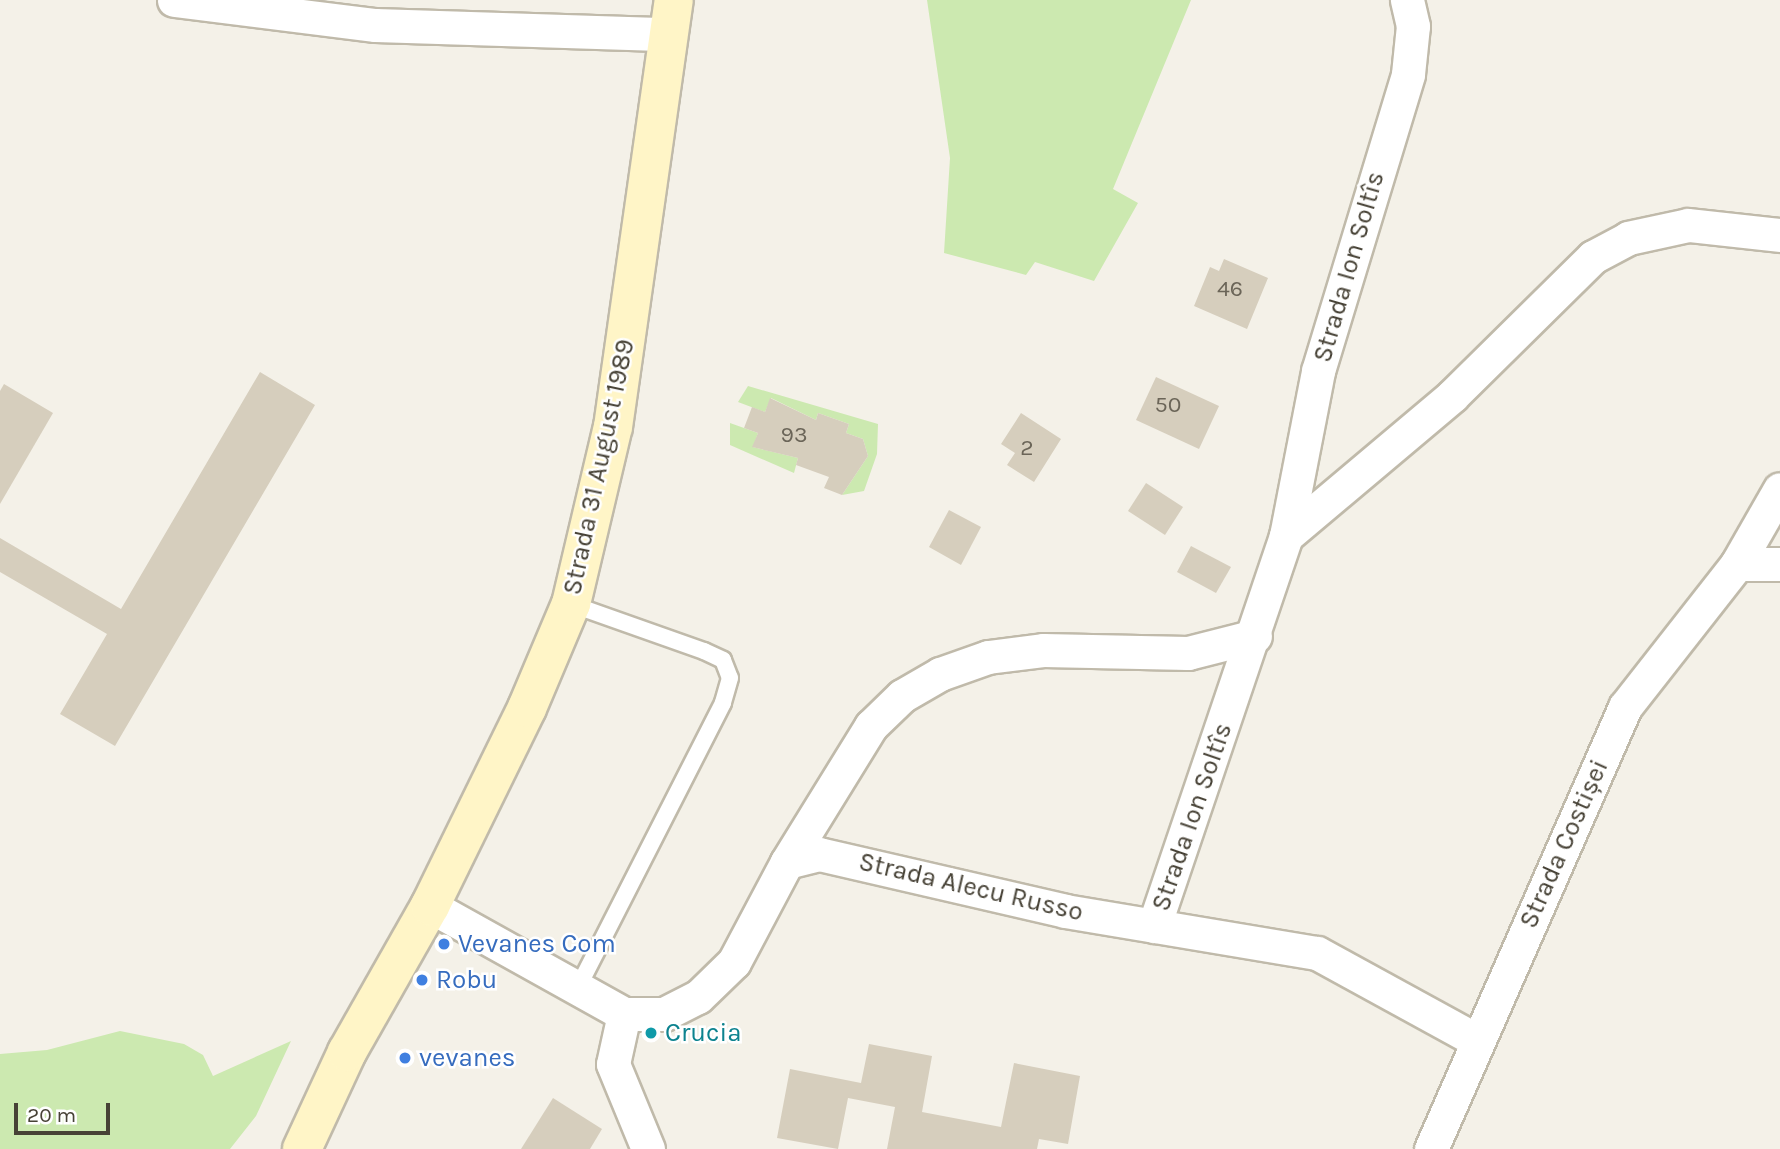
<!DOCTYPE html>
<meta charset="utf-8">
<style>
body{margin:0}
#map{position:relative;width:1780px;height:1149px;overflow:hidden;background:#f4f1e8;font-family:Karla,sans-serif}
div>[style]{position:absolute}
.green>*{inset:0;background:#cce9b0}
.building>*{inset:0;background:#d6cebd}
.roads{filter:drop-shadow(2px 0 #c0baaa) drop-shadow(-2px 0 #c0baaa) drop-shadow(0 2px #c0baaa) drop-shadow(0 -2px #c0baaa)}
.service>*{height:16px;margin:-8px;padding:0 8px;transform-origin:8px;border-radius:8px;background:#fff}
.minor>*{height:33px;margin:-16.5px;padding:0 16.5px;transform-origin:16.5px;border-radius:16.5px;background:#fff}
.secondary>*{height:38px;margin:-19px;padding:0 19px;transform-origin:19px;border-radius:19px;background:#fff5c7}
.dots>*{width:19px;height:19px;translate:-50% -50%;box-sizing:border-box;border:4px solid #fff;border-radius:50%}
span{translate:-50% -50%;white-space:nowrap;text-align:center;line-height:1.15;-webkit-text-stroke:5px #fff;paint-order:stroke}
.number-label{font-size:23px;color:#6b6558}
.number-label span{-webkit-text-stroke-width:0}
.street-label{font-size:26px;color:#474236}
.shop-label{font-size:26px;color:#366cbe}
.left{translate:0 -50%;text-align:left}
.culture-label{font-size:26px;color:#0d838f}
.scale{position:absolute;left:14px;top:1103px;width:96px;height:32px;box-sizing:border-box;border:4px solid #474236;border-top:0;padding-left:9px;font-size:21px;line-height:24px;white-space:nowrap;color:#474236;-webkit-text-stroke:5px #fff;paint-order:stroke}
</style>
<div id="map">
<div class="green">
<div style="clip-path:polygon(927px 0,1191px 0,1113px 189px,1138px 203px,1094px 281px,1035px 262px,1026px 275px,944px 253px,950px 158px)"></div>
<div style="clip-path:polygon(748px 386px,878px 424px,877px 454px,864px 491px,842px 495px,868px 456px,863px 439px,846px 433px,849px 424px,818px 413px,816px 420px,771px 398px,765px 412px,738px 402px)"></div>
<div style="clip-path:polygon(730px 423px,758px 433px,753px 447px,798px 458px,794px 473px,730px 445px)"></div>
<div style="clip-path:polygon(120px 1031px,184px 1044px,203px 1055px,213px 1076px,291px 1041px,256px 1116px,230px 1149px,0 1149px,0 1054px,47px 1050px)"></div>
</div>
<div class="building">
<div style="clip-path:polygon(1224px 259px,1268px 278px,1247px 329px,1194px 306px,1210px 267px,1219px 271px)"></div>
<div style="clip-path:polygon(260px 372px,315px 405px,115px 746px,60px 714px,107px 634px,0 572px,0 538px,121px 609px)"></div>
<div style="clip-path:polygon(1156px 377px,1219px 406px,1199px 449px,1136px 420px)"></div>
<div style="clip-path:polygon(4px 384px,53px 413px,0 504px,0 391px)"></div>
<div style="clip-path:polygon(770px 398px,816px 420px,818px 413px,849px 424px,846px 433px,863px 439px,868px 456px,842px 495px,824px 488px,829px 477px,796px 465px,798px 458px,752px 447px,758px 433px,744px 428px,752px 407px,765px 412px)"></div>
<div style="clip-path:polygon(1021px 413px,1061px 439px,1034px 482px,1007px 465px,1015px 453px,1001px 444px)"></div>
<div style="clip-path:polygon(1146px 483px,1183px 507px,1165px 535px,1128px 511px)"></div>
<div style="clip-path:polygon(949px 510px,981px 527px,961px 565px,929px 547px)"></div>
<div style="clip-path:polygon(1191px 546px,1231px 567px,1216px 593px,1177px 572px)"></div>
<div style="clip-path:polygon(869px 1044px,932px 1056px,922px 1112px,1001px 1127px,1014px 1063px,1080px 1076px,1068px 1144px,1039px 1139px,1037px 1149px,887px 1149px,895px 1107px,848px 1098px,838px 1149px,777px 1138px,790px 1069px,861px 1083px)"></div>
<div style="clip-path:polygon(553px 1098px,602px 1129px,590px 1149px,521px 1149px)"></div>
</div>
<div class="roads">
<div class="service">
<div style="left:571px;top:604px;width:141px;rotate:19.5deg"></div>
<div style="left:704px;top:651px;width:21px;rotate:25deg"></div>
<div style="left:723px;top:660px;width:19px;rotate:69deg"></div>
<div style="left:730px;top:678px;width:26px;rotate:106deg"></div>
<div style="left:723px;top:703px;width:319px;rotate:117deg"></div>
</div>
<div class="minor">
<div style="left:174px;top:0;width:203px;rotate:7.1deg"></div>
<div style="left:375px;top:25px;width:294px;rotate:1.8deg"></div>
<div style="left:1286px;top:536px;width:217px;rotate:-40.1deg"></div>
<div style="left:1452px;top:396px;width:198px;rotate:-44.6deg"></div>
<div style="left:1593px;top:257px;width:40px;rotate:-28deg"></div>
<div style="left:1628px;top:238px;width:61px;rotate:-12.2deg"></div>
<div style="left:1688px;top:225px;width:93px;rotate:6.2deg"></div>
<div style="left:1737px;top:564px;width:43px"></div>
<div style="left:787px;top:862px;width:160px;rotate:-58.3deg"></div>
<div style="left:871px;top:726px;width:43px;rotate:-44.1deg"></div>
<div style="left:902px;top:696px;width:44px;rotate:-30.1deg"></div>
<div style="left:940px;top:674px;width:51px;rotate:-19.5deg"></div>
<div style="left:988px;top:657px;width:55px;rotate:-7.3deg"></div>
<div style="left:1043px;top:650px;width:145px;rotate:1.2deg"></div>
<div style="left:1188px;top:653px;width:69px;rotate:-14.2deg"></div>
<div style="left:430px;top:906px;width:222px;rotate:29.1deg"></div>
<div style="left:624px;top:1014px;width:51px;rotate:102.4deg"></div>
<div style="left:613px;top:1064px;width:92px;rotate:67.6deg"></div>
<div style="left:1154px;top:926px;width:412px;rotate:-71.3deg"></div>
<div style="left:1286px;top:536px;width:168px;rotate:-79deg"></div>
<div style="left:1318px;top:371px;width:310px;rotate:-73.1deg"></div>
<div style="left:1408px;top:74px;width:48px;rotate:-84.1deg"></div>
<div style="left:1413px;top:26px;width:27px;rotate:-103deg"></div>
<div style="left:624px;top:1014px;width:40px"></div>
<div style="left:664px;top:1014px;width:38px;rotate:-27deg"></div>
<div style="left:698px;top:997px;width:50px;rotate:-44.2deg"></div>
<div style="left:734px;top:962px;width:113px;rotate:-62.1deg"></div>
<div style="left:787px;top:862px;width:33px;rotate:-14deg"></div>
<div style="left:819px;top:854px;width:253px;rotate:13deg"></div>
<div style="left:1065px;top:911px;width:255px;rotate:9.5deg"></div>
<div style="left:1317px;top:953px;width:183px;rotate:28.7deg"></div>
<div style="left:1431px;top:1149px;width:483px;rotate:-66.3deg"></div>
<div style="left:1625px;top:707px;width:182px;rotate:-51.9deg"></div>
<div style="left:1737px;top:564px;width:86px;rotate:-60.2deg"></div>
</div>
<div class="secondary">
<div style="left:302px;top:1149px;width:107px;rotate:-65.1deg"></div>
<div style="left:347px;top:1052px;width:168px;rotate:-60.4deg"></div>
<div style="left:430px;top:906px;width:220px;rotate:-63.9deg"></div>
<div style="left:527px;top:708px;width:113px;rotate:-67.1deg"></div>
<div style="left:571px;top:604px;width:182px;rotate:-76.7deg"></div>
<div style="left:613px;top:427px;width:431px;rotate:-81.9deg"></div>
</div>
</div>
<div class="dots">
<div style="left:444px;top:944px;background:#3f7fe0"></div>
<div style="left:422px;top:980px;background:#3f7fe0"></div>
<div style="left:651px;top:1033px;background:#0f9aa8"></div>
<div style="left:405px;top:1058px;background:#3f7fe0"></div>
</div>
<div class="number-label">
<span style="left:1230px;top:289px">46</span>
<span style="left:1168px;top:405px">50</span>
<span style="left:794px;top:435px">93</span>
<span style="left:1027px;top:448px">2</span>
</div>
<div class="street-label">
<span style="left:1349px;top:267px;rotate:-74deg">Strada Ion Soltîs</span>
<span style="left:599px;top:467px;rotate:-78deg">Strada 31 August 1989</span>
<span style="left:1192px;top:817px;rotate:-71deg">Strada Ion Soltîs</span>
<span style="left:1564px;top:844px;rotate:-66deg">Strada Costișei</span>
<span style="left:971px;top:887px;rotate:13deg">Strada Alecu Russo</span>
</div>
<div class="shop-label">
<span class="left" style="left:458px;top:944px">Vevanes Com</span>
<span class="left" style="left:436px;top:980px">Robu</span>
<span class="left" style="left:419px;top:1058px">vevanes</span>
</div>
<div class="culture-label">
<span class="left" style="left:665px;top:1033px">Crucia</span>
</div>
<div class="scale">20 m</div>
</div>
